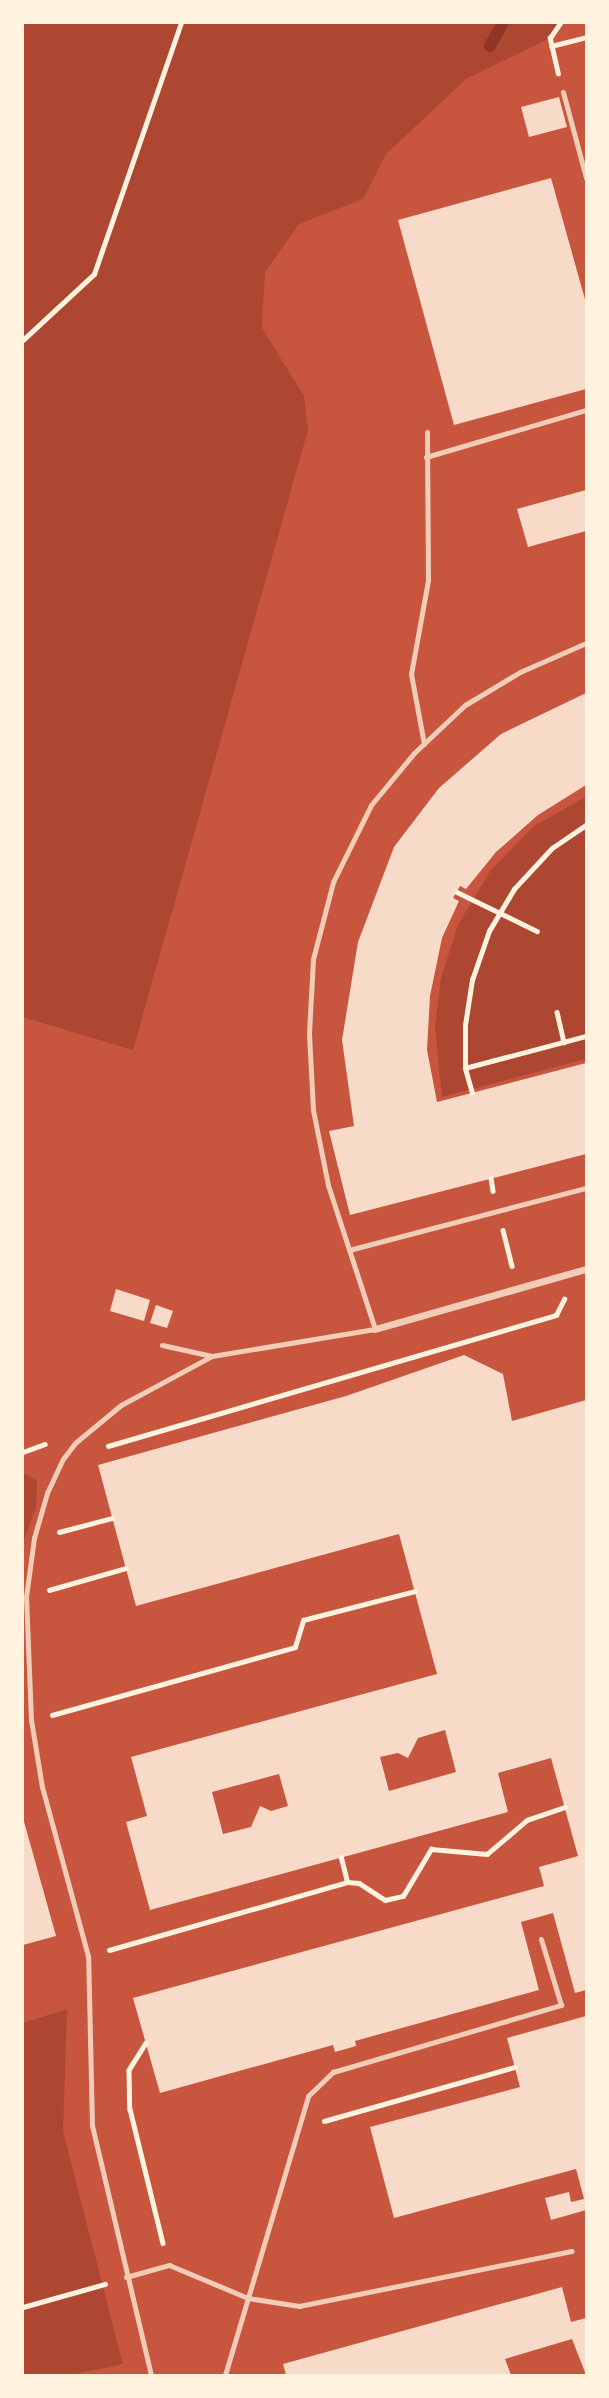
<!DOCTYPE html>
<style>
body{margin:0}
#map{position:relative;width:609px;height:2398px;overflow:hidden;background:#c8553d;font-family:Figtree,sans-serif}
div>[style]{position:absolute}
.green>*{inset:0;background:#ae4732}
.stream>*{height:12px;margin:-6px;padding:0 6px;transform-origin:6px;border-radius:6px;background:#8f3625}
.building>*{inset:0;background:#f7dbc8}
.path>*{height:4.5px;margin:-2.25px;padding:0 2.25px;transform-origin:2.25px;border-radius:2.25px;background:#fff3e0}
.service>*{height:5px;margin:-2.5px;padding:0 2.5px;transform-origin:2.5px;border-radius:2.5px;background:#f1ccb7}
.minor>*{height:7px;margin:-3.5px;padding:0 3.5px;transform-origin:3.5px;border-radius:3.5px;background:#f1ccb7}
span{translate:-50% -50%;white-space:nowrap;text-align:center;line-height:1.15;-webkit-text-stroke:5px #fff3e0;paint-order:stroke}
.frame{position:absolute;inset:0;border:24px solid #fff3e0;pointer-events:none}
</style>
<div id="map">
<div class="green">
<div style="clip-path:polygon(23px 23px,560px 23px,550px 38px,466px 79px,386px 154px,363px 199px,299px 224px,265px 272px,262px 328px,304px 396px,308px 430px,133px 1050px,23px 1017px)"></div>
<div style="clip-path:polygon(586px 797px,586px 1059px,442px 1097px,435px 1027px,441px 978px,458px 925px,491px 870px,534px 826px)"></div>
<div style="clip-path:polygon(23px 1473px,37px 1480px,36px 1507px,23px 1543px)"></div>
<div style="clip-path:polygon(67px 2009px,63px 2132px,123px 2364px,70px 2375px,23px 2375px,23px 2023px)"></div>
</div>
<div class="stream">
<div style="left:490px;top:46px;width:26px;rotate:-61deg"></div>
</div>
<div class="building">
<div style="clip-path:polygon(559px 97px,567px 127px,529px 137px,521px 107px)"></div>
<div style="clip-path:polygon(551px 178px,586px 303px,586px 389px,454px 425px,398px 220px)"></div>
<div style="clip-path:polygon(586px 490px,586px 531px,528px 547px,517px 509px)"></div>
<div style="clip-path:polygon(586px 693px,586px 785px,538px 815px,496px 852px,466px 889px,460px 886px,453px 898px,459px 901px,442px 938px,430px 996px,427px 1050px,437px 1102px,586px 1063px,586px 1154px,350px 1215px,329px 1131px,354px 1126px,342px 1040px,358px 942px,394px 847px,439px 788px,501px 734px)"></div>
<div style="clip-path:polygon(116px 1289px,150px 1300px,144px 1321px,110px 1311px)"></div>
<div style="clip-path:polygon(156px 1305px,173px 1311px,167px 1328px,150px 1323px)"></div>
<div style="clip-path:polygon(evenodd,464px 1355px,503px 1374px,512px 1421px,586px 1400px,586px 1990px,575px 1993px,553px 1913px,521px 1922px,539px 1990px,355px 2041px,356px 2046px,335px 2052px,333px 2045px,160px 2093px,133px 1998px,544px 1886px,539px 1867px,578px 1856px,551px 1758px,498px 1773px,508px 1812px,150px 1910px,126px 1822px,147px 1816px,131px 1757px,437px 1674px,399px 1534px,136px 1606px,98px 1465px,346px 1396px,464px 1355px,445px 1730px,456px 1772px,389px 1791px,380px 1757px,398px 1753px,408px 1758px,418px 1738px,445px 1730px,464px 1355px,279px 1774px,288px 1806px,271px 1811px,260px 1806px,251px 1827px,223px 1834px,212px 1792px,279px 1774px)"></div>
<div style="clip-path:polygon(23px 1818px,56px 1936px,23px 1945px)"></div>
<div style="clip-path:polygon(586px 2016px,586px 2210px,551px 2220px,545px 2198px,569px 2192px,571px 2202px,584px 2199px,576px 2169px,394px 2218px,370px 2127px,520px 2087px,507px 2038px)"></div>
<div style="clip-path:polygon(562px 2287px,571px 2322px,586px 2318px,586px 2375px,572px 2339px,505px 2359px,511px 2375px,286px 2375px,283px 2364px)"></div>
</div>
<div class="path">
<div style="left:551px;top:46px;width:36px;rotate:-14deg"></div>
<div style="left:558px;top:74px;width:37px;rotate:-103deg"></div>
<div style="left:550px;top:38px;width:18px;rotate:-56deg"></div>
<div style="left:23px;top:340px;width:97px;rotate:-42.9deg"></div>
<div style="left:94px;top:274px;width:266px;rotate:-70.9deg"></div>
<div style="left:457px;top:892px;width:89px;rotate:26deg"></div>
<div style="left:557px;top:1012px;width:31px;rotate:77deg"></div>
<div style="left:465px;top:1068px;width:125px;rotate:-14.8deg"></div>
<div style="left:472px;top:1093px;width:26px;rotate:-106deg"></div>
<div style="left:465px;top:1068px;width:43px;rotate:-90deg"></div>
<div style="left:465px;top:1025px;width:46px;rotate:-81.2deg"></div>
<div style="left:472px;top:980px;width:52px;rotate:-70.9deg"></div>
<div style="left:489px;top:931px;width:49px;rotate:-59.2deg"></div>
<div style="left:514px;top:889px;width:56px;rotate:-47.2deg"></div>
<div style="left:552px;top:848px;width:41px;rotate:-34.1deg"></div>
<div style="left:491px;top:1178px;width:13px;rotate:81deg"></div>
<div style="left:503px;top:1230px;width:37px;rotate:76deg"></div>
<div style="left:108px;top:1446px;width:467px;rotate:-16.3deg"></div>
<div style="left:556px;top:1315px;width:18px;rotate:-63deg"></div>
<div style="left:23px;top:1452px;width:23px;rotate:-20deg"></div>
<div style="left:59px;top:1532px;width:55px;rotate:-14.8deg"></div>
<div style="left:49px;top:1590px;width:80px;rotate:-15.9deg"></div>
<div style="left:52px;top:1715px;width:252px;rotate:-15.6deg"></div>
<div style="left:295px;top:1647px;width:28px;rotate:-73deg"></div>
<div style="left:303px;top:1620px;width:116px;rotate:-14.5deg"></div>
<div style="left:347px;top:1882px;width:12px;rotate:5deg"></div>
<div style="left:359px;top:1883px;width:31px;rotate:33deg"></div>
<div style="left:385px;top:1900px;width:18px;rotate:-13deg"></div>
<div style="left:403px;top:1896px;width:55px;rotate:-59.2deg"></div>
<div style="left:431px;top:1849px;width:56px;rotate:5.1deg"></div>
<div style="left:487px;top:1854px;width:52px;rotate:-40.4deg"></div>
<div style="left:527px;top:1820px;width:40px;rotate:-18.9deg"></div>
<div style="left:109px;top:1950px;width:248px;rotate:-15.9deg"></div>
<div style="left:347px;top:1882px;width:25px;rotate:-104deg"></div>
<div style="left:146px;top:2043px;width:32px;rotate:122deg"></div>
<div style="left:129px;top:2070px;width:39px;rotate:89deg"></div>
<div style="left:130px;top:2109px;width:138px;rotate:76.2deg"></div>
<div style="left:324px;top:2121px;width:198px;rotate:-15.8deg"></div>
<div style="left:23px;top:2307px;width:85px;rotate:-15.7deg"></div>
</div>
<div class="service">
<div style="left:563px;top:92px;width:89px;rotate:75deg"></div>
<div style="left:426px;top:457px;width:167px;rotate:-16.4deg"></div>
<div style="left:424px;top:744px;width:71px;rotate:-100.5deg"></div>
<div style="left:411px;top:674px;width:96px;rotate:-79.7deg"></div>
<div style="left:428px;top:580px;width:148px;rotate:-90.4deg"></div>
<div style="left:349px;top:1250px;width:245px;rotate:-14.7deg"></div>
<div style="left:162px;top:1345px;width:51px;rotate:12.4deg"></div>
<div style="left:126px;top:2277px;width:45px;rotate:-15.6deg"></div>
<div style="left:169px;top:2265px;width:86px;rotate:22.7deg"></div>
<div style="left:248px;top:2298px;width:52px;rotate:8.9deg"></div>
<div style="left:299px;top:2306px;width:278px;rotate:-11.4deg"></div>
<div style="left:151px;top:2375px;width:256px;rotate:-103.3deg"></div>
<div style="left:92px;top:2126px;width:170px;rotate:-91.3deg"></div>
<div style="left:88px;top:1956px;width:175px;rotate:-105.2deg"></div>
<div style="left:42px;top:1787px;width:68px;rotate:-99.3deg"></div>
<div style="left:31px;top:1720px;width:123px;rotate:-92.3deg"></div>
<div style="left:26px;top:1597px;width:60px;rotate:-82.3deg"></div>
<div style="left:34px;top:1538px;width:47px;rotate:-73.9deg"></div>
<div style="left:47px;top:1493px;width:38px;rotate:-65deg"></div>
<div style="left:63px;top:1459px;width:20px;rotate:-53deg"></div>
<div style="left:75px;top:1443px;width:60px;rotate:-39.6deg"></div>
<div style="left:121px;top:1405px;width:103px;rotate:-28.3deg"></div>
<div style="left:212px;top:1356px;width:165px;rotate:-9.4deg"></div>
<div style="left:375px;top:1329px;width:151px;rotate:-108.1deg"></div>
<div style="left:328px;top:1185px;width:76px;rotate:-101.3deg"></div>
<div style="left:313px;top:1110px;width:77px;rotate:-93deg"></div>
<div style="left:309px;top:1033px;width:74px;rotate:-86.9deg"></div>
<div style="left:313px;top:959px;width:80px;rotate:-75.4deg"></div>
<div style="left:333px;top:882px;width:86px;rotate:-63.7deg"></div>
<div style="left:371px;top:805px;width:67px;rotate:-50.4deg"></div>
<div style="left:414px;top:753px;width:70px;rotate:-43.3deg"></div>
<div style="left:465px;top:705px;width:64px;rotate:-31deg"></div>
<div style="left:520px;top:672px;width:72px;rotate:-23.7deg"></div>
<div style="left:225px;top:2375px;width:291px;rotate:-73.4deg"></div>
<div style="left:308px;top:2096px;width:35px;rotate:-44deg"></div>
<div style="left:333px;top:2072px;width:238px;rotate:-16.4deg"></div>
<div style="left:561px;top:2005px;width:69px;rotate:-106.9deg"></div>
</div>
<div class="minor">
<div style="left:375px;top:1329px;width:219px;rotate:-15.9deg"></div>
</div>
<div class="frame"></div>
</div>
